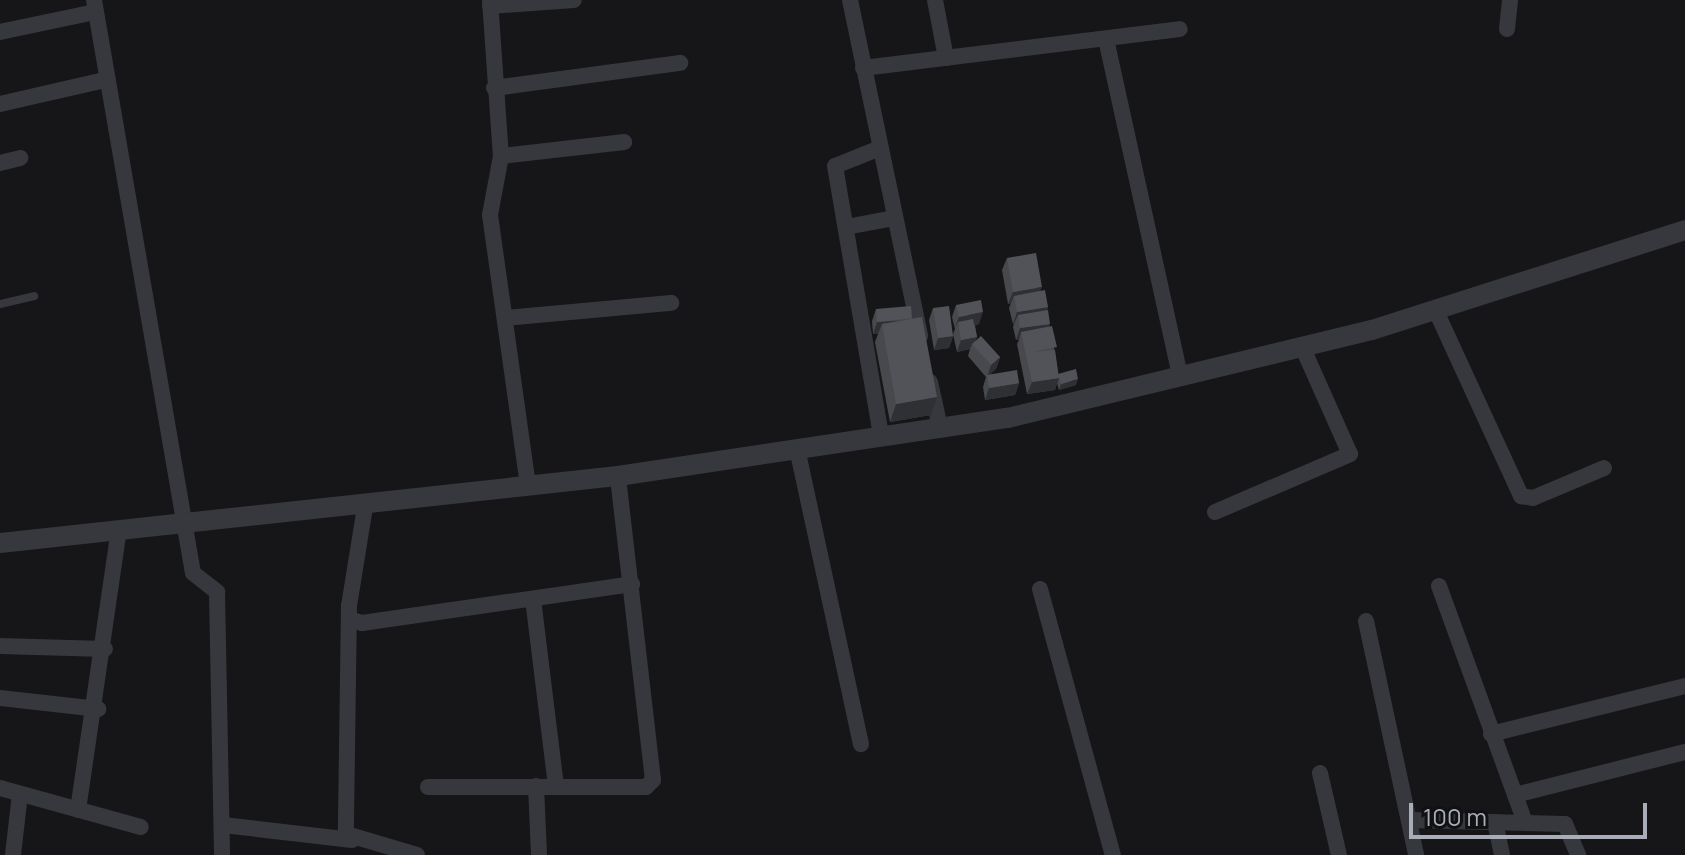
<!DOCTYPE html>
<style>
body{margin:0}
#map{position:relative;width:1685px;height:855px;overflow:hidden;background:#161618;font-family:Manrope,sans-serif}
div>[style]{position:absolute}
.service>*{height:8px;margin:-4px;padding:0 4px;transform-origin:4px;border-radius:4px;background:#37383d}
.minor>*{height:16px;margin:-8px;padding:0 8px;transform-origin:8px;border-radius:8px;background:#37383d}
.tertiary>*{height:20px;margin:-10px;padding:0 10px;transform-origin:10px;border-radius:10px;background:#37383d}
.wall>*{inset:0;background:#47494d}
.shaded-wall>*{inset:0;background:#2f3033}
.building>*{inset:0;background:#525359}
span{translate:-50% -50%;white-space:nowrap;text-align:center;line-height:1.15;-webkit-text-stroke:7px #111113;paint-order:stroke}
.scale{position:absolute;left:1409px;top:803px;width:238px;height:36px;box-sizing:border-box;border:4px solid #a8adb8;border-top:0;padding-left:10px;font-size:24px;line-height:28px;white-space:nowrap;color:#a8adb8;-webkit-text-stroke:6px #111113;paint-order:stroke}
</style>
<div id="map">
<div class="service">
<div style="left:0;top:304px;width:35px;rotate:-13deg"></div>
</div>
<div class="minor">
<div style="left:94px;top:0;width:581px;rotate:80.2deg"></div>
<div style="left:193px;top:573px;width:31px;rotate:38deg"></div>
<div style="left:217px;top:592px;width:263px;rotate:88.9deg"></div>
<div style="left:490px;top:0;width:156px;rotate:86deg"></div>
<div style="left:501px;top:156px;width:60px;rotate:100.6deg"></div>
<div style="left:490px;top:215px;width:273px;rotate:82deg"></div>
<div style="left:850px;top:0;width:343px;rotate:78.2deg"></div>
<div style="left:935px;top:0;width:59px;rotate:79.3deg"></div>
<div style="left:490px;top:6px;width:84px;rotate:-4.1deg"></div>
<div style="left:1507px;top:29px;width:29px;rotate:-84deg"></div>
<div style="left:0;top:32px;width:97px;rotate:-11.9deg"></div>
<div style="left:1106px;top:39px;width:341px;rotate:77.6deg"></div>
<div style="left:863px;top:68px;width:319px;rotate:-7deg"></div>
<div style="left:494px;top:88px;width:188px;rotate:-7.7deg"></div>
<div style="left:0;top:104px;width:108px;rotate:-12.9deg"></div>
<div style="left:880px;top:148px;width:48px;rotate:158.2deg"></div>
<div style="left:835px;top:166px;width:273px;rotate:80.3deg"></div>
<div style="left:501px;top:156px;width:124px;rotate:-6.5deg"></div>
<div style="left:0;top:163px;width:21px;rotate:-14deg"></div>
<div style="left:846px;top:227px;width:50px;rotate:-10.4deg"></div>
<div style="left:1436px;top:311px;width:204px;rotate:65.3deg"></div>
<div style="left:1521px;top:496px;width:12px;rotate:9deg"></div>
<div style="left:1533px;top:498px;width:77px;rotate:-22.9deg"></div>
<div style="left:505px;top:318px;width:167px;rotate:-5.2deg"></div>
<div style="left:930px;top:382px;width:46px;rotate:77.5deg"></div>
<div style="left:798px;top:453px;width:298px;rotate:77.8deg"></div>
<div style="left:365px;top:507px;width:100px;rotate:99.2deg"></div>
<div style="left:349px;top:606px;width:228px;rotate:90.8deg"></div>
<div style="left:346px;top:834px;width:74px;rotate:16.5deg"></div>
<div style="left:1215px;top:512px;width:147px;rotate:-23.2deg"></div>
<div style="left:1350px;top:454px;width:118px;rotate:-114deg"></div>
<div style="left:1439px;top:586px;width:251px;rotate:70deg"></div>
<div style="left:1040px;top:589px;width:276px;rotate:74.7deg"></div>
<div style="left:533px;top:599px;width:188px;rotate:83deg"></div>
<div style="left:349px;top:619px;width:14px;rotate:17deg"></div>
<div style="left:362px;top:623px;width:273px;rotate:-8.2deg"></div>
<div style="left:1366px;top:621px;width:239px;rotate:77.9deg"></div>
<div style="left:0;top:646px;width:105px;rotate:1.6deg"></div>
<div style="left:0;top:698px;width:99px;rotate:6.4deg"></div>
<div style="left:1491px;top:734px;width:200px;rotate:-13.9deg"></div>
<div style="left:1320px;top:773px;width:84px;rotate:77deg"></div>
<div style="left:536px;top:786px;width:69px;rotate:87.5deg"></div>
<div style="left:428px;top:787px;width:218px"></div>
<div style="left:646px;top:787px;width:10px;rotate:-45deg"></div>
<div style="left:653px;top:780px;width:306px;rotate:-96.6deg"></div>
<div style="left:0;top:788px;width:146px;rotate:15.5deg"></div>
<div style="left:1515px;top:795px;width:175px;rotate:-14.2deg"></div>
<div style="left:78px;top:810px;width:283px;rotate:-81.7deg"></div>
<div style="left:1409px;top:820px;width:156px;rotate:1.5deg"></div>
<div style="left:1565px;top:824px;width:34px;rotate:67deg"></div>
<div style="left:1495px;top:822px;width:34px;rotate:78deg"></div>
<div style="left:223px;top:825px;width:130px;rotate:6.6deg"></div>
<div style="left:13px;top:855px;width:61px;rotate:-83.5deg"></div>
</div>
<div class="tertiary">
<div style="left:0;top:543px;width:622px;rotate:-6.19deg"></div>
<div style="left:618px;top:476px;width:394px;rotate:-8.5deg"></div>
<div style="left:1008px;top:418px;width:374px;rotate:-13.6deg"></div>
<div style="left:1372px;top:330px;width:329px;rotate:-17.7deg"></div>
</div>
<div class="wall">
<div style="clip-path:polygon(1007px 258px,1040px 291px,1048px 307px,1047px 310px,1049px 327px,1055px 352px,1058px 374px,1076px 385px,1059px 390px,1057px 383px,1055px 390px,1027px 394px,1017px 344px,1019px 340px,1016px 340px,1013px 327px,1014px 324px,1013px 324px,1009px 308px,1011px 303px,1008px 304px,1002px 270px)"></div>
<div style="clip-path:polygon(956px 305px,979px 324px,975px 325px,977px 337px,975px 341px,1000px 357px,996px 369px,990px 374px,1019px 383px,1015px 395px,985px 400px,983px 387px,986px 377px,968px 356px,970px 349px,957px 352px,953px 334px,955px 329px,952px 317px)"></div>
<div style="clip-path:polygon(933px 308px,953px 336px,949px 348px,934px 350px,929px 320px)"></div>
<div style="clip-path:polygon(876px 309px,912px 318px,931px 415px,890px 422px,875px 342px,878px 334px,873px 334px,872px 321px)"></div>
</div>
<div class="shaded-wall">
<div style="clip-path:polygon(1042px 287px,1037px 299px,1014px 296px,1011px 303px,1008px 304px,1013px 292px)"></div>
<div style="clip-path:polygon(1048px 307px,1043px 319px,1018px 315px,1014px 324px,1013px 324px,1017px 312px)"></div>
<div style="clip-path:polygon(983px 312px,979px 324px,959px 328px,958px 322px,954px 329px,959px 317px)"></div>
<div style="clip-path:polygon(912px 320px,882px 324px,878px 334px,873px 334px,877px 322px)"></div>
<div style="clip-path:polygon(1050px 324px,1046px 336px,1021px 332px,1019px 340px,1016px 340px,1020px 328px)"></div>
<div style="clip-path:polygon(953px 336px,949px 348px,934px 350px,938px 338px)"></div>
<div style="clip-path:polygon(977px 337px,974px 345px,972px 344px,970px 349px,957px 352px,961px 340px)"></div>
<div style="clip-path:polygon(1000px 357px,996px 369px,987px 377px,991px 365px)"></div>
<div style="clip-path:polygon(1059px 378px,1055px 390px,1027px 394px,1032px 382px)"></div>
<div style="clip-path:polygon(1078px 379px,1076px 385px,1059px 390px,1061px 384px)"></div>
<div style="clip-path:polygon(1019px 383px,1015px 395px,985px 400px,989px 388px)"></div>
<div style="clip-path:polygon(937px 397px,931px 415px,890px 422px,896px 404px)"></div>
</div>
<div class="building">
<div style="clip-path:polygon(1036px 253px,1042px 287px,1013px 292px,1007px 258px)"></div>
<div style="clip-path:polygon(1045px 290px,1048px 307px,1017px 312px,1014px 296px)"></div>
<div style="clip-path:polygon(981px 300px,983px 312px,959px 317px,956px 305px)"></div>
<div style="clip-path:polygon(911px 306px,912px 318px,877px 322px,876px 309px)"></div>
<div style="clip-path:polygon(949px 306px,953px 336px,938px 338px,933px 308px)"></div>
<div style="clip-path:polygon(1048px 310px,1050px 324px,1020px 328px,1018px 315px)"></div>
<div style="clip-path:polygon(922px 317px,937px 397px,896px 404px,882px 324px)"></div>
<div style="clip-path:polygon(973px 319px,977px 337px,961px 340px,958px 322px)"></div>
<div style="clip-path:polygon(1052px 326px,1057px 347px,1032px 352px,1055px 350px,1059px 378px,1032px 382px,1021px 332px)"></div>
<div style="clip-path:polygon(981px 336px,1000px 357px,991px 365px,972px 344px)"></div>
<div style="clip-path:polygon(1076px 369px,1078px 379px,1061px 384px,1058px 374px)"></div>
<div style="clip-path:polygon(1017px 370px,1019px 383px,989px 388px,987px 375px)"></div>
</div>
<div class="scale">100 m</div>
</div>
